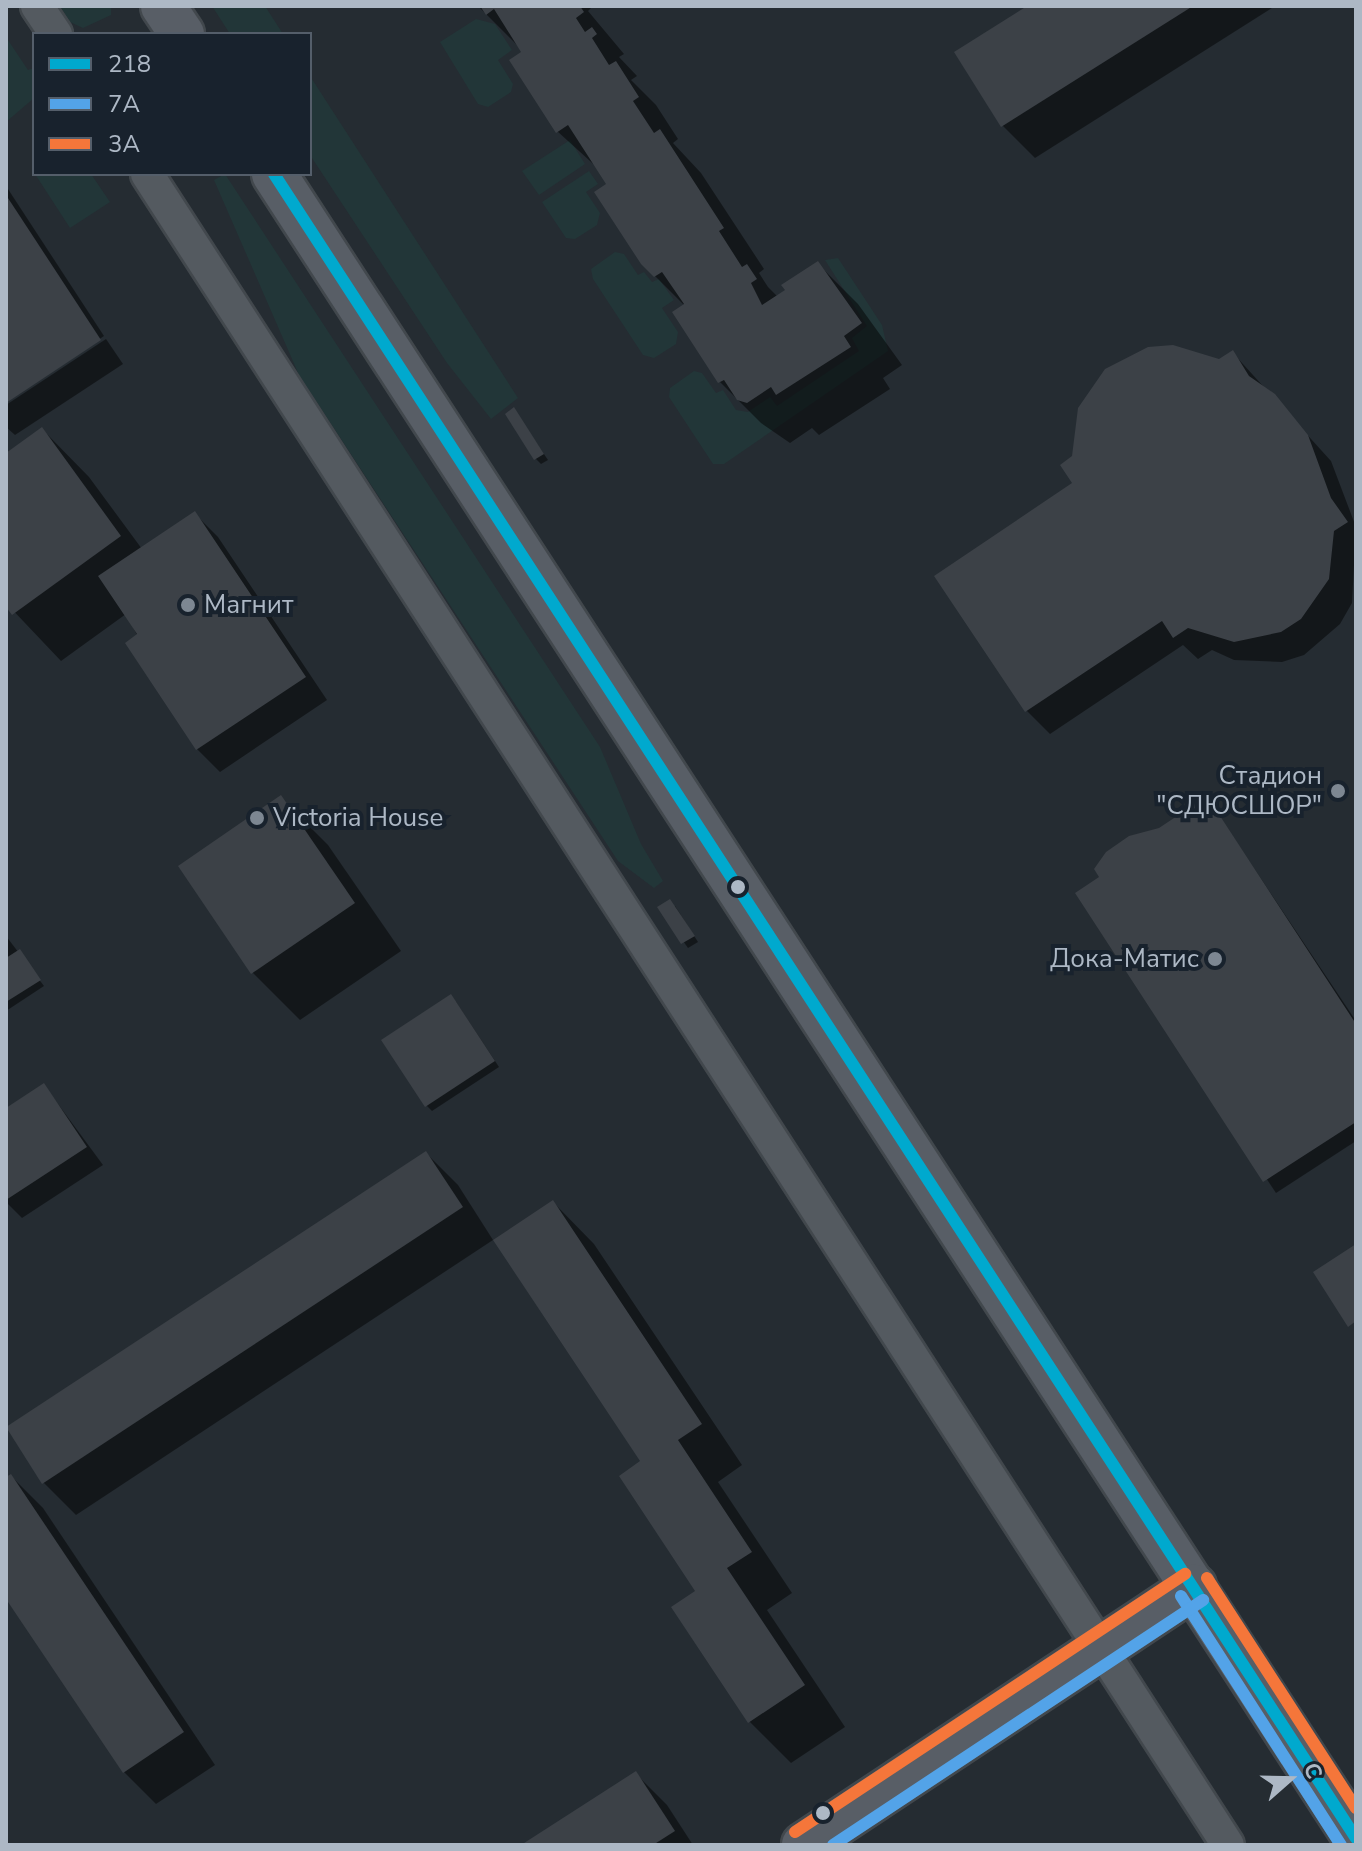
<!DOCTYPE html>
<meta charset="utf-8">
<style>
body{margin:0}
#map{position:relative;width:1362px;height:1851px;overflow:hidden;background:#252c32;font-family:"Nunito Sans",sans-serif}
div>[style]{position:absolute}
.green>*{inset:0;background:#223638}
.shadow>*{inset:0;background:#0007}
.building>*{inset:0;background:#3c4147}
.roads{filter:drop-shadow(2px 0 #42484d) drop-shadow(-2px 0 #42484d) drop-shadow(0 2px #42484d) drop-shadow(0 -2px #42484d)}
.street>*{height:32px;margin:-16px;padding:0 16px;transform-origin:16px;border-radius:16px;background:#545a60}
.secondary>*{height:44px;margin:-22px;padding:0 22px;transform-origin:22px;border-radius:22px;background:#585e66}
.bus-1>*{height:12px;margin:-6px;padding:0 6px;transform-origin:6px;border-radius:6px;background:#00a9ce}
.bus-2>*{height:12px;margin:-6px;padding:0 6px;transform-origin:6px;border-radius:6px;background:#53a3e8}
.bus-3>*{height:12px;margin:-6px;padding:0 6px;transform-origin:6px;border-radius:6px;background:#f5763a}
.dots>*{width:22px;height:22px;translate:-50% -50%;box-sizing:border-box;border:4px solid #18222d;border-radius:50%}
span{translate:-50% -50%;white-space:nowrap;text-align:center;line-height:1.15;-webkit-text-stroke:8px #18222d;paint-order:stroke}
.poi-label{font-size:26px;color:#adb8c5}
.left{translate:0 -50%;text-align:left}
.right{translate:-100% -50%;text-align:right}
.frame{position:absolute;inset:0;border:8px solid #adb8c5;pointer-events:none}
.legend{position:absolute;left:32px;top:32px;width:280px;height:144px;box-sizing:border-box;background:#18222d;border:2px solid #545e6a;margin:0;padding:10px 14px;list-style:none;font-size:24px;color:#adb8c5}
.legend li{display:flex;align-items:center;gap:16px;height:40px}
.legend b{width:40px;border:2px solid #545e6a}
.north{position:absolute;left:1250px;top:1739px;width:80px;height:80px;-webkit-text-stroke:6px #18222d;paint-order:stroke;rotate:70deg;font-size:22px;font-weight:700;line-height:32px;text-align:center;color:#adb8c5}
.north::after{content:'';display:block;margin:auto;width:28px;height:36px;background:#adb8c5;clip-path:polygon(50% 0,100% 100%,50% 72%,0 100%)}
</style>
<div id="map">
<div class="green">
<div style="clip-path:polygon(60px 6px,111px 6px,111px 15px,83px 28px,70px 22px)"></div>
<div style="clip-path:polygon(212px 6px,265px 6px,283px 34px,230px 34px)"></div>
<div style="clip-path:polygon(476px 19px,495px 24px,512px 50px,498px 60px,513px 84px,511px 92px,488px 107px,478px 104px,440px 42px)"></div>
<div style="clip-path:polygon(6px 37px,28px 70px,34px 68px,34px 98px,6px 122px)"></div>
<div style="clip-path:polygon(310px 76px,518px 398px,491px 419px,447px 363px,310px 155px)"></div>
<div style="clip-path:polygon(570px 140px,585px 164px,539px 195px,522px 171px)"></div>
<div style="clip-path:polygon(589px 171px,598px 184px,586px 192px,600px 213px,597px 225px,575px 239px,566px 238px,542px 202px)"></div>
<div style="clip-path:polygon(35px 174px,91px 174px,110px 202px,70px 228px)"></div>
<div style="clip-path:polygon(225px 174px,600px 747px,641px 844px,663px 881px,654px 888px,618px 861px,299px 375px,214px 180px)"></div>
<div style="clip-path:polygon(615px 252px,624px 254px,638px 275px,644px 272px,652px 282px,659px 279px,674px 300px,662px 308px,678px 332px,676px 344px,654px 358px,643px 355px,593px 279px,591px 269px)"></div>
<div style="clip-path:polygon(838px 258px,882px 325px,888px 351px,724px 464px,713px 464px,669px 397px,670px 388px,694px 371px,702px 373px,716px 393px,723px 390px,736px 410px,748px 412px,770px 397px,777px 406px,859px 351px,852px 338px,867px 326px,825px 260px)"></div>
</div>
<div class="shadow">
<div style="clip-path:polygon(478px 6px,593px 6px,588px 11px,624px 54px,619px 57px,637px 76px,631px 80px,656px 105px,678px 139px,673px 143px,701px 173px,764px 269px,759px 273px,768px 287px,778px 297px,817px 263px,858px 304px,902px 365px,883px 378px,890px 389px,819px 435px,812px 428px,790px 443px,761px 423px,720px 382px,675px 313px,685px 306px,655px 276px,601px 171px,557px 131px,524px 52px)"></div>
<div style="clip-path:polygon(1030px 6px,1275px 6px,1035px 158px,1003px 126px,956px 53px)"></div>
<div style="clip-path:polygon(6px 186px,104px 336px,6px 401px)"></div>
<div style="clip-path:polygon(106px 339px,123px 364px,15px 435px,6px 427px,6px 405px)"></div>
<div style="clip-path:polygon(1233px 353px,1331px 461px,1356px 527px,1352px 603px,1340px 624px,1304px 655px,1282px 662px,1234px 660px,1212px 650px,1198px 659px,1183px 645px,1050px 734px,1027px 711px,1075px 484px)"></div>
<div style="clip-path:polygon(514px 410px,548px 460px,541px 464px,536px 459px)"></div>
<div style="clip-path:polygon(42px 429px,89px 477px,142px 549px,195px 514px,218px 537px,327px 700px,220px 772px,197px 749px,126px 614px,61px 661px,6px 603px,6px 455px)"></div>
<div style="clip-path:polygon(281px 798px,328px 845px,401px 951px,300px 1020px,253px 973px)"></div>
<div style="clip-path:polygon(1207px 798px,1356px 1021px,1356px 1141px,1276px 1193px,1078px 894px)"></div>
<div style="clip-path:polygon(675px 906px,698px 942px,688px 948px,660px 908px)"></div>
<div style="clip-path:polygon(6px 936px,44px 986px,6px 1011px)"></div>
<div style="clip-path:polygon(456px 1002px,499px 1067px,432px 1111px,427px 1106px)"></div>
<div style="clip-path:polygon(44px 1085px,103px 1165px,22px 1218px,6px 1202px,6px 1111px)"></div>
<div style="clip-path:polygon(426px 1153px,458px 1185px,493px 1240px,76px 1515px,44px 1483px,8px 1428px)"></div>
<div style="clip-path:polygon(553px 1202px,594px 1244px,742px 1465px,718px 1482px,792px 1593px,767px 1610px,845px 1727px,791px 1763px,750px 1722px,643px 1462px)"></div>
<div style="clip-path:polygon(11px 1476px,43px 1508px,215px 1765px,156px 1804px,124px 1772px,6px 1595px,6px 1480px)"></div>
<div style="clip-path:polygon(635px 1773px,667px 1805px,693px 1845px,524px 1845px)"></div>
</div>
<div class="building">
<div style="clip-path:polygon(480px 6px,580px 6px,584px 12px,576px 18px,585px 32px,592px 27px,597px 34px,592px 38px,609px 65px,616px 61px,639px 97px,633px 101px,654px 133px,660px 129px,724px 228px,719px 231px,742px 267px,747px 264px,757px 279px,751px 283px,762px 305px,785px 290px,781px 285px,818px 261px,862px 323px,844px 336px,851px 347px,776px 395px,771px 387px,747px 403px,737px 400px,724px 380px,718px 383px,672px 312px,684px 304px,662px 272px,654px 277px,641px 264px,594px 192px,606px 184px,568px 125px,556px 133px,509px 60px,521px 52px,494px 9px,486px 15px)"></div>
<div style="clip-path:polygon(1027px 6px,1193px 6px,1001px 127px,954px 52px)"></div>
<div style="clip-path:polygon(6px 195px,101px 340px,6px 403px)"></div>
<div style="clip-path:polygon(1173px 345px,1219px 359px,1233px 350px,1249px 376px,1275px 394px,1308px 435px,1331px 498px,1348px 522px,1334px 531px,1329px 579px,1301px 619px,1281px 632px,1234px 642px,1188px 628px,1173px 638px,1162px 621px,1025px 712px,934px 576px,1072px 483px,1060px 465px,1072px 456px,1078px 408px,1105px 369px,1148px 347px)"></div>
<div style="clip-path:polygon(514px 407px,544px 454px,534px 460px,505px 414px)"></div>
<div style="clip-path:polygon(42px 427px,121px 536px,12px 615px,6px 607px,6px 453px)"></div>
<div style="clip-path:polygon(195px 511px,306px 677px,196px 750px,125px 643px,137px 634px,98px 576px)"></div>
<div style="clip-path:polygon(281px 795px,355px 903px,251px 974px,178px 866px)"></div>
<div style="clip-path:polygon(1207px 796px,1356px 1024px,1356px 1122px,1263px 1182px,1075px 893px,1099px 877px,1094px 869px,1106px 852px,1129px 836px,1159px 828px)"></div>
<div style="clip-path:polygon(670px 899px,695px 936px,681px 944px,657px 907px)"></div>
<div style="clip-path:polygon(20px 949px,41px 980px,6px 1002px,6px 958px)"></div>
<div style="clip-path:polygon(451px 994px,495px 1061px,425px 1107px,381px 1040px)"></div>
<div style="clip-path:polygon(44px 1083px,87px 1147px,6px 1200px,6px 1108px)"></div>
<div style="clip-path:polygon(426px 1151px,463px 1207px,42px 1484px,6px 1427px)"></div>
<div style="clip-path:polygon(553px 1200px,702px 1424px,678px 1440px,752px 1552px,727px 1568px,805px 1685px,748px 1723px,671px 1607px,695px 1591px,619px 1476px,640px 1461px,493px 1240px)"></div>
<div style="clip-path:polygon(1356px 1244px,1356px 1321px,1348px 1327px,1313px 1272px)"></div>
<div style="clip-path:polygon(11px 1474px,184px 1732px,123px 1773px,6px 1599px,6px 1477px)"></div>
<div style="clip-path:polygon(636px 1771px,675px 1831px,653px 1845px,521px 1845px)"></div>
</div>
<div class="roads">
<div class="street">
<div style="left:37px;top:6px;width:34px;rotate:56deg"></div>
<div style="left:147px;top:174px;width:1990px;rotate:57.1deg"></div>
</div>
<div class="secondary">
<div style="left:163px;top:6px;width:34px;rotate:56deg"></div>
<div style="left:274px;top:174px;width:1985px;rotate:56.97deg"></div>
<div style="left:804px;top:1845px;width:468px;rotate:-33.5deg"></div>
</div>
</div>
<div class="bus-1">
<div style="left:274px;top:174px;width:1985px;rotate:56.97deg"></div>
</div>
<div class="bus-2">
<div style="left:1181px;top:1596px;width:296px;rotate:57.3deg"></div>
<div style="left:833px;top:1845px;width:444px;rotate:-33.5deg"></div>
</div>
<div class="bus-3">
<div style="left:1207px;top:1578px;width:274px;rotate:57.1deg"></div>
<div style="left:795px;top:1832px;width:468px;rotate:-33.5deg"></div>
</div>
<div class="dots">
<div style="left:188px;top:605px;background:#7d8792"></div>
<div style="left:1338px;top:791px;background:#7d8792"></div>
<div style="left:257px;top:818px;background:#7d8792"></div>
<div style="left:738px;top:887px;background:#adb8c5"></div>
<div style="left:1215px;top:959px;background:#7d8792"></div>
<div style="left:823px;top:1813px;background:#adb8c5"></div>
</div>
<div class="poi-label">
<span class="left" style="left:204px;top:605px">Магнит</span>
<span class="right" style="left:1322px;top:791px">Стадион<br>"СДЮСШОР"</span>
<span class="left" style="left:273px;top:818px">Victoria House</span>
<span class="right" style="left:1199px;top:959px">Дока-Матис</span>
</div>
<div class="frame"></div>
<ul class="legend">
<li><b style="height:10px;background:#00a9ce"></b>218</li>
<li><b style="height:10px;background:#53a3e8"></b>7А</li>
<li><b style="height:10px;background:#f5763a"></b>3А</li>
</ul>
<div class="north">С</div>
</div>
